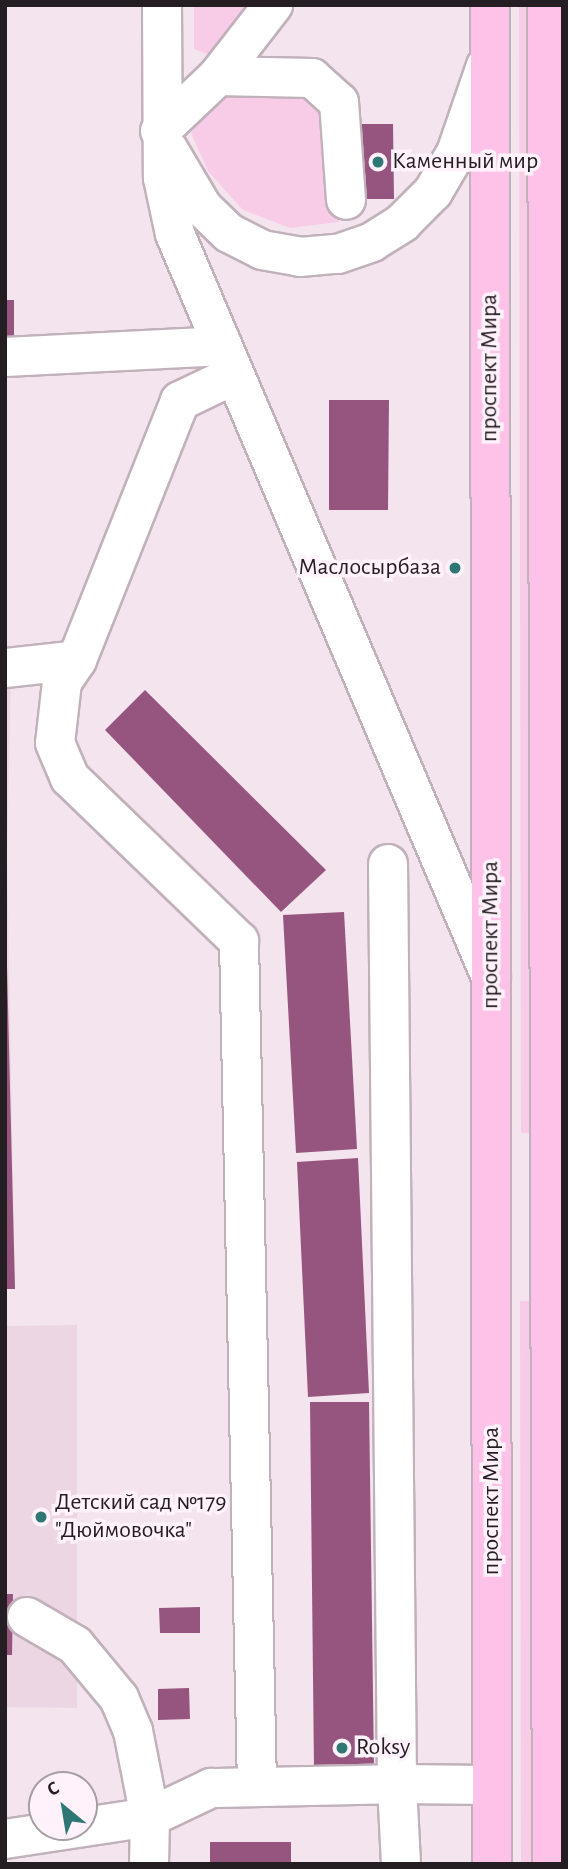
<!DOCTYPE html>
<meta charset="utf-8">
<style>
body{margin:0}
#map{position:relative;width:568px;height:1869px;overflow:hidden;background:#f4e4ed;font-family:"Alegreya Sans",sans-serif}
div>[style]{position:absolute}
.built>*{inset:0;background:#edd6e3}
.green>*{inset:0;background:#f8cce6}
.building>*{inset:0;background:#96557f}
.roads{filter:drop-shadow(2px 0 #c1b1ba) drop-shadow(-2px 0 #c1b1ba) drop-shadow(0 2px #c1b1ba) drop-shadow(0 -2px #c1b1ba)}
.minor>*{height:38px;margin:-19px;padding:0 19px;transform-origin:19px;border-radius:19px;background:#fff}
.major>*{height:38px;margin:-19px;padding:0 19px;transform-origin:19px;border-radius:19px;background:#fec2e9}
.dots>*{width:19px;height:19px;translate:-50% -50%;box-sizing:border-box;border:4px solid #fff2fa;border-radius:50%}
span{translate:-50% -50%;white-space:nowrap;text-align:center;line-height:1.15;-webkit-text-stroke:7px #fff2fa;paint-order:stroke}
.poi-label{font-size:24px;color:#241e22}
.left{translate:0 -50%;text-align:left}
.right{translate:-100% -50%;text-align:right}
.street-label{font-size:24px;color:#241e22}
.frame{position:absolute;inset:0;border:7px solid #241e22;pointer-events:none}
.north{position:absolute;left:28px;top:1771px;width:70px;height:70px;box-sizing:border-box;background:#fff2fa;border:2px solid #a79da4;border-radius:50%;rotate:330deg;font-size:19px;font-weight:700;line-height:28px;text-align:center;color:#241e22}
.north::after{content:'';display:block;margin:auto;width:24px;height:32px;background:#2e7774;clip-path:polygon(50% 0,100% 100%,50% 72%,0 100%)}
</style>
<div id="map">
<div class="built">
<div style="clip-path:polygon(5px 653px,11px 673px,7px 856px,15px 1289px,5px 1289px)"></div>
<div style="clip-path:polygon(77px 1325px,77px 1708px,5px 1707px,5px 1326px)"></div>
</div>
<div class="green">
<div style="clip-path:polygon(194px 5px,261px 5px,220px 59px,194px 49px)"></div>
<div style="clip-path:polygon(519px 5px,532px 5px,534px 1133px,521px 1133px)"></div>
<div style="clip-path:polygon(297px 83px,337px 120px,339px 222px,290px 228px,243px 210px,208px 171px,191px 133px,223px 87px)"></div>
<div style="clip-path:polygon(520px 1301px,533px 1301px,535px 1864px,521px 1864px)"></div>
</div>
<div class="building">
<div style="clip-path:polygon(362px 124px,393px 124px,394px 199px,363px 199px)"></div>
<div style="clip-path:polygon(5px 300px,14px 300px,14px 344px,5px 344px)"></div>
<div style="clip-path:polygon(329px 400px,389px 400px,388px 510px,329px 510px)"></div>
<div style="clip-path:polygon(145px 690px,326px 870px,281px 912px,105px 730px)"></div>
<div style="clip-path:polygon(5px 885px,15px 1289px,5px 1289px)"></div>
<div style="clip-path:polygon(344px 912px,357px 1149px,296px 1153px,283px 915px)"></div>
<div style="clip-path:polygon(358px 1158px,369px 1393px,308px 1397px,297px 1162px)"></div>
<div style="clip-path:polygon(310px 1402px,369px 1402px,374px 1767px,314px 1768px)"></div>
<div style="clip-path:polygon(5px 1594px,13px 1594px,12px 1655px,5px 1655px)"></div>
<div style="clip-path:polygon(200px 1607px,200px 1633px,160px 1633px,159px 1608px)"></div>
<div style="clip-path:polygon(189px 1688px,190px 1719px,158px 1720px,158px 1689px)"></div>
<div style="clip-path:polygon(210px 1842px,291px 1842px,291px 1864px,210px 1864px)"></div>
</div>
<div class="roads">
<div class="minor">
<div style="left:162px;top:5px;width:173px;rotate:89.7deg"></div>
<div style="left:163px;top:178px;width:57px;rotate:77.9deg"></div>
<div style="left:175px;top:234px;width:807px;rotate:66.96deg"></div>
<div style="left:218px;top:76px;width:94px;rotate:1.2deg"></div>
<div style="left:312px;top:78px;width:36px;rotate:42deg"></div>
<div style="left:339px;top:102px;width:98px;rotate:85.9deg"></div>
<div style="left:160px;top:131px;width:80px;rotate:-43.5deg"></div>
<div style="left:218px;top:76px;width:90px;rotate:-52.2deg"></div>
<div style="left:168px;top:149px;width:69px;rotate:59.3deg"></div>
<div style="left:203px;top:208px;width:36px;rotate:44deg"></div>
<div style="left:229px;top:233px;width:37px;rotate:27deg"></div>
<div style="left:262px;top:250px;width:39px;rotate:10deg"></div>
<div style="left:300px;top:257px;width:38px;rotate:-5deg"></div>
<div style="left:338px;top:254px;width:36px;rotate:-19deg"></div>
<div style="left:372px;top:242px;width:36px;rotate:-32deg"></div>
<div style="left:402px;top:223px;width:44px;rotate:-45deg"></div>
<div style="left:433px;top:192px;width:45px;rotate:-59.5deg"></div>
<div style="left:456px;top:153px;width:92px;rotate:-71deg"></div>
<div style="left:5px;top:357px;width:214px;rotate:-2.9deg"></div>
<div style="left:232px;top:376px;width:58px;rotate:154.3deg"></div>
<div style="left:180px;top:401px;width:279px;rotate:111.7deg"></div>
<div style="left:77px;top:660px;width:27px;rotate:124deg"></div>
<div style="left:62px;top:682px;width:61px;rotate:96.5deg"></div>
<div style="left:55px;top:743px;width:38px;rotate:67deg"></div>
<div style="left:70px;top:778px;width:235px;rotate:44deg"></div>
<div style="left:239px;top:941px;width:845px;rotate:88.78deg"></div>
<div style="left:5px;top:668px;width:72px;rotate:-6.3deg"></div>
<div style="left:27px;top:1617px;width:56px;rotate:30.3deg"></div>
<div style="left:75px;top:1645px;width:69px;rotate:50.3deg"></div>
<div style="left:119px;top:1698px;width:36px;rotate:67deg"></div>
<div style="left:133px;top:1731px;width:88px;rotate:78.8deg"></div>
<div style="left:150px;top:1817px;width:47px;rotate:91.2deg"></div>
<div style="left:5px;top:1839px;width:147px;rotate:-8.6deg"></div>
<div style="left:150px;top:1817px;width:68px;rotate:-25.4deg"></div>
<div style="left:211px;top:1788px;width:186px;rotate:-1.2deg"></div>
<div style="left:397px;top:1784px;width:920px;rotate:-90.56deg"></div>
<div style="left:401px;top:1864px;width:80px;rotate:-92.9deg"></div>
<div style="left:397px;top:1784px;width:95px;rotate:0.6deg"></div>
</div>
<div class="major">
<div style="left:490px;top:5px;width:1859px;rotate:89.94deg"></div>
<div style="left:547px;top:5px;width:1859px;rotate:89.85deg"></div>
</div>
</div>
<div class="dots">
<div style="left:378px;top:162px;background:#2e7774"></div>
<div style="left:455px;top:568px;background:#2e7774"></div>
<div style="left:41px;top:1517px;background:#2e7774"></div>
<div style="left:342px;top:1748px;background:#2e7774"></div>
</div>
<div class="poi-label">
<span class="left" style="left:392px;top:162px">Каменный мир</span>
<span class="right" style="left:441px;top:568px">Маслосырбаза</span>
<span class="left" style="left:55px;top:1517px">Детский сад №179<br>"Дюймовочка"</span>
<span class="left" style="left:356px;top:1748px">Roksy</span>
</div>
<div class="street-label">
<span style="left:490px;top:368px;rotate:-90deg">проспект Мира</span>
<span style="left:491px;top:935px;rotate:-90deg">проспект Мира</span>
<span style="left:492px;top:1501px;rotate:-90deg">проспект Мира</span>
</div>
<div class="frame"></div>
<div class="north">С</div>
</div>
